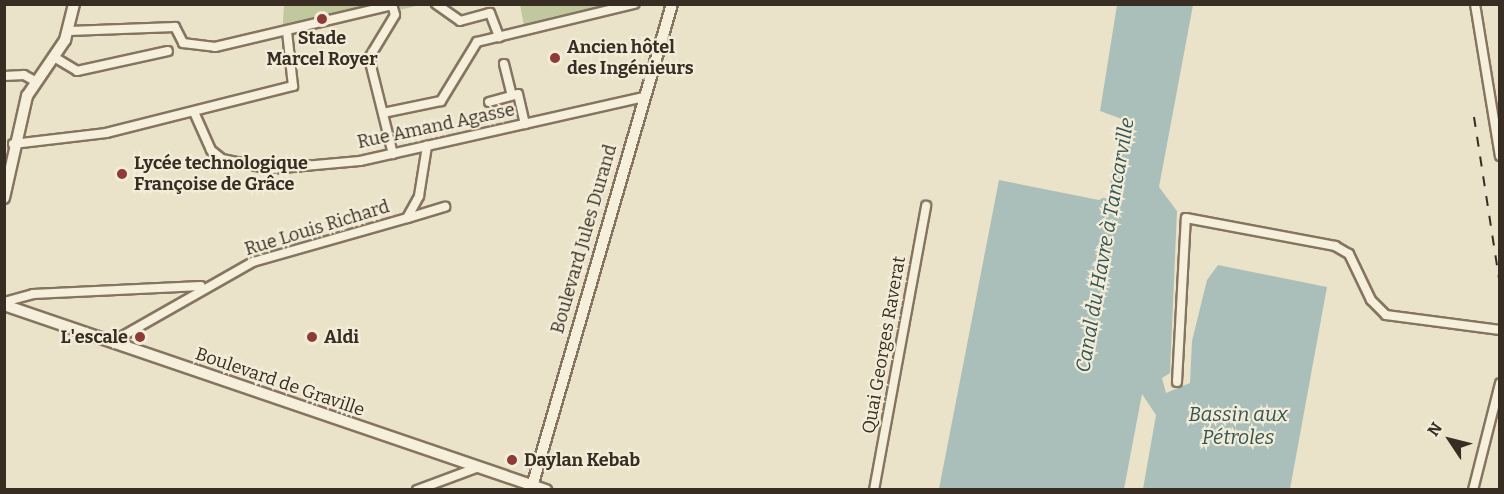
<!DOCTYPE html>
<meta charset="utf-8">
<style>
body{margin:0}
#map{position:relative;width:1504px;height:494px;overflow:hidden;background:#eae2c9;font-family:Bitter,serif}
div>[style]{position:absolute}
.green>*{inset:0;background:#c1c89e}
.water>*{inset:0;background:#aabfba}
.roads{filter:drop-shadow(2px 0 #857560) drop-shadow(-2px 0 #857560) drop-shadow(0 2px #857560) drop-shadow(0 -2px #857560)}
.street>*{height:8px;margin:-4px;padding:0 4px;transform-origin:4px;border-radius:4px;background:#f6efdc}
.secondary>*{height:10px;margin:-5px;padding:0 5px;transform-origin:5px;border-radius:5px;background:#f6efdc}
.rail>*{height:2px;margin-top:-1px;transform-origin:0;background:repeating-linear-gradient(90deg,#372d22 0 10px,transparent 0 20px)}
.dots>*{width:16px;height:16px;translate:-50% -50%;box-sizing:border-box;border:3px solid #f2ecd8;border-radius:50%}
span{translate:-50% -50%;white-space:nowrap;text-align:center;line-height:1.15;-webkit-text-stroke:4.5px #f2ecd8;paint-order:stroke}
.poi-label{font-size:18px;color:#372d22;font-weight:700}
.left{translate:0 -50%;text-align:left}
.right{translate:-100% -50%;text-align:right}
.street-label{font-size:18px;color:#372d22}
.water-label{font-size:20px;color:#355;font-style:italic}
.frame{position:absolute;inset:0;border:6px solid #372d22;pointer-events:none}
.north{position:absolute;left:1420px;top:410px;width:60px;height:60px;-webkit-text-stroke:4px #f2ecd8;paint-order:stroke;rotate:305deg;font-size:16px;font-weight:700;line-height:24px;text-align:center;color:#372d22}
.north::after{content:'';display:block;margin:auto;width:21px;height:27px;background:#372d22;clip-path:polygon(50% 0,100% 100%,50% 72%,0 100%)}
</style>
<div id="map">
<div class="green">
<div style="clip-path:polygon(520px 4px,612px 4px,612px 5px,524px 26px)"></div>
<div style="clip-path:polygon(284px 5px,420px 5px,282px 38px)"></div>
</div>
<div class="water">
<div style="clip-path:polygon(1117px 5px,1193px 5px,1159px 187px,1177px 211px,1170px 373px,1162px 378px,1166px 393px,1190px 383px,1192px 341px,1207px 280px,1218px 265px,1327px 287px,1290px 489px,1143px 489px,1156px 415px,1142px 394px,1124px 489px,939px 489px,999px 180px,1099px 200px,1108px 195px,1122px 119px,1100px 111px)"></div>
</div>
<div class="roads">
<div class="street">
<div style="left:392px;top:4px;width:11px;rotate:75deg"></div>
<div style="left:395px;top:15px;width:50px;rotate:121.2deg"></div>
<div style="left:369px;top:58px;width:99px;rotate:76deg"></div>
<div style="left:436px;top:4px;width:29px;rotate:35deg"></div>
<div style="left:460px;top:21px;width:31px;rotate:-15deg"></div>
<div style="left:490px;top:13px;width:26px;rotate:69deg"></div>
<div style="left:1475px;top:4px;width:154px;rotate:80.7deg"></div>
<div style="left:69px;top:31px;width:106px;rotate:-2.2deg"></div>
<div style="left:175px;top:27px;width:18px;rotate:63deg"></div>
<div style="left:183px;top:43px;width:32px;rotate:7deg"></div>
<div style="left:215px;top:47px;width:182px;rotate:-13.3deg"></div>
<div style="left:54px;top:57px;width:27px;rotate:31deg"></div>
<div style="left:77px;top:71px;width:93px;rotate:-12.4deg"></div>
<div style="left:504px;top:64px;width:32px;rotate:76deg"></div>
<div style="left:4px;top:76px;width:20px;rotate:-3deg"></div>
<div style="left:24px;top:75px;width:13px;rotate:29deg"></div>
<div style="left:489px;top:102px;width:30px;rotate:-15deg"></div>
<div style="left:518px;top:94px;width:31px;rotate:77deg"></div>
<div style="left:194px;top:112px;width:42px;rotate:65.9deg"></div>
<div style="left:211px;top:150px;width:14px;rotate:39deg"></div>
<div style="left:222px;top:159px;width:50px;rotate:11.5deg"></div>
<div style="left:271px;top:169px;width:89px;rotate:-5.1deg"></div>
<div style="left:360px;top:161px;width:291px;rotate:-12.7deg"></div>
<div style="left:383px;top:113px;width:59px;rotate:-11.7deg"></div>
<div style="left:441px;top:101px;width:69px;rotate:-58.6deg"></div>
<div style="left:477px;top:42px;width:162px;rotate:-13.6deg"></div>
<div style="left:13px;top:144px;width:94px;rotate:-6.7deg"></div>
<div style="left:106px;top:133px;width:193px;rotate:-14.1deg"></div>
<div style="left:293px;top:86px;width:54px;rotate:-96.3deg"></div>
<div style="left:408px;top:218px;width:39px;rotate:-17deg"></div>
<div style="left:4px;top:302px;width:30px;rotate:-15deg"></div>
<div style="left:33px;top:294px;width:168px;rotate:-2.7deg"></div>
<div style="left:112px;top:342px;width:162px;rotate:-29.6deg"></div>
<div style="left:253px;top:262px;width:160px;rotate:-15.9deg"></div>
<div style="left:407px;top:218px;width:25px;rotate:-61deg"></div>
<div style="left:419px;top:196px;width:51px;rotate:-80.9deg"></div>
<div style="left:1177px;top:382px;width:164px;rotate:-86.9deg"></div>
<div style="left:1186px;top:218px;width:152px;rotate:10.6deg"></div>
<div style="left:1335px;top:246px;width:16px;rotate:30deg"></div>
<div style="left:1349px;top:254px;width:51px;rotate:64.4deg"></div>
<div style="left:1371px;top:300px;width:21px;rotate:45deg"></div>
<div style="left:1386px;top:315px;width:115px;rotate:7.5deg"></div>
<div style="left:417px;top:490px;width:66px;rotate:-20.4deg"></div>
<div style="left:874px;top:490px;width:289px;rotate:-79.6deg"></div>
<div style="left:1473px;top:490px;width:110px;rotate:-75.8deg"></div>
</div>
<div class="secondary">
<div style="left:4px;top:198px;width:105px;rotate:-77.3deg"></div>
<div style="left:27px;top:96px;width:68px;rotate:-55.8deg"></div>
<div style="left:65px;top:40px;width:37px;rotate:-76deg"></div>
<div style="left:4px;top:305px;width:573px;rotate:18.85deg"></div>
<div style="left:531px;top:490px;width:506px;rotate:-73.82deg"></div>
</div>
</div>
<div class="rail">
<div style="left:1474px;top:117px;width:170px;rotate:81.2deg"></div>
</div>
<div class="dots">
<div style="left:322px;top:19px;background:#8e3a36"></div>
<div style="left:555px;top:58px;background:#8e3a36"></div>
<div style="left:122px;top:174px;background:#8e3a36"></div>
<div style="left:140px;top:337px;background:#8e3a36"></div>
<div style="left:312px;top:337px;background:#8e3a36"></div>
<div style="left:512px;top:460px;background:#8e3a36"></div>
</div>
<div class="poi-label">
<span style="left:322px;top:49px">Stade<br>Marcel Royer</span>
<span class="left" style="left:567px;top:58px">Ancien hôtel<br>des Ingénieurs</span>
<span class="left" style="left:134px;top:174px">Lycée technologique<br>Françoise de Grâce</span>
<span class="right" style="left:128px;top:337px">L'escale</span>
<span class="left" style="left:324px;top:337px">Aldi</span>
<span class="left" style="left:524px;top:460px">Daylan Kebab</span>
</div>
<div class="street-label">
<span style="left:436px;top:126px;rotate:-12deg">Rue Amand Agasse</span>
<span style="left:317px;top:228px;rotate:-17deg">Rue Louis Richard</span>
<span style="left:584px;top:239px;rotate:-74deg">Boulevard Jules Durand</span>
<span style="left:884px;top:345px;rotate:-80deg">Quai Georges Raverat</span>
<span style="left:280px;top:382px;rotate:19deg">Boulevard de Graville</span>
</div>
<div class="water-label">
<span style="left:1105px;top:245px;rotate:-80deg">Canal du Havre à Tancarville</span>
<span style="left:1238px;top:426px">Bassin aux<br>Pétroles</span>
</div>
<div class="frame"></div>
<div class="north">N</div>
</div>
